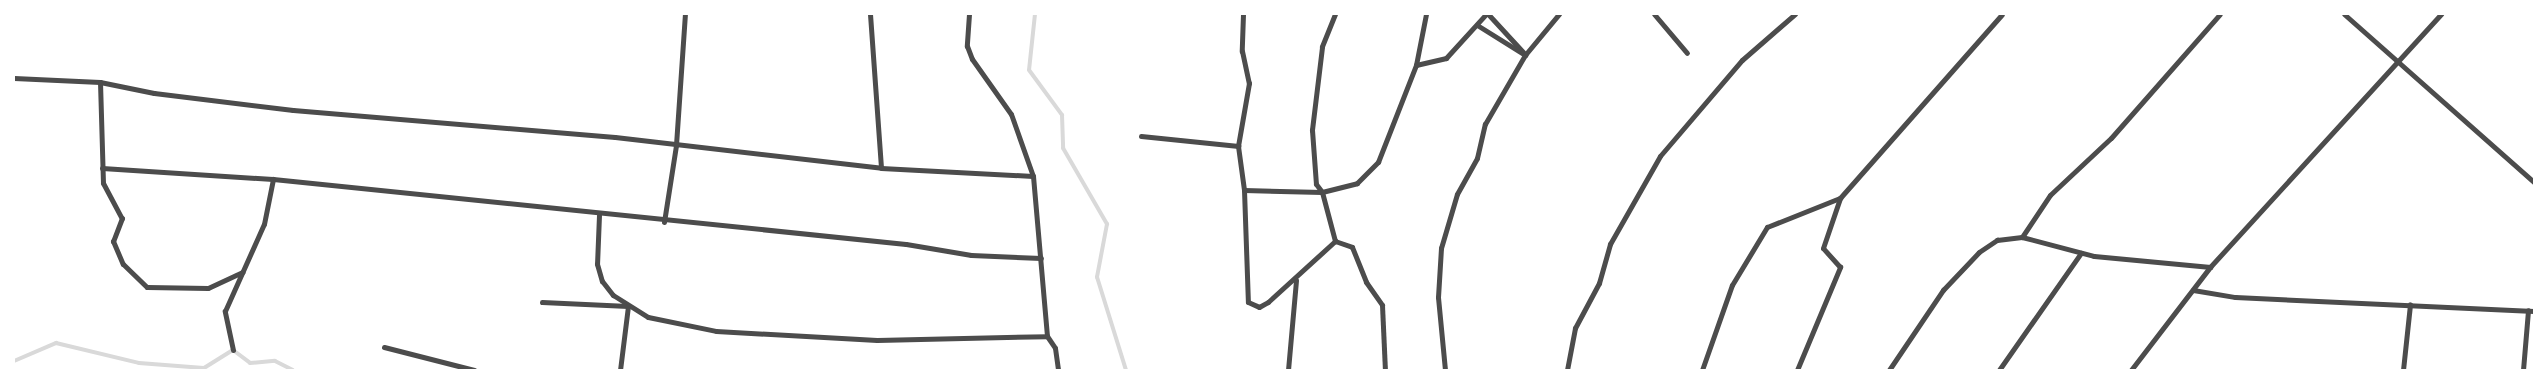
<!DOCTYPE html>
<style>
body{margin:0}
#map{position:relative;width:2548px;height:384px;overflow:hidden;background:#fff;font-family:Poppins,sans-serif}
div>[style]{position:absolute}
.stream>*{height:4px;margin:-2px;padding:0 2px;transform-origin:2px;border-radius:2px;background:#d9d9d9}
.minor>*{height:5px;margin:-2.5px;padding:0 2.5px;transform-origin:2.5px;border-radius:2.5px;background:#4c4c4c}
span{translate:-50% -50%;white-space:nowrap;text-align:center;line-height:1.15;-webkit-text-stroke:4.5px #fff;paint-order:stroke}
.frame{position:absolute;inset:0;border:15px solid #fff;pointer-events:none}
</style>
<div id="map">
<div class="stream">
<div style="left:1035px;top:14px;width:56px;rotate:96.1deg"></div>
<div style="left:1029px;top:70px;width:56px;rotate:53.7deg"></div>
<div style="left:1062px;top:115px;width:33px;rotate:88deg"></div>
<div style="left:1063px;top:148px;width:88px;rotate:59.9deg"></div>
<div style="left:1107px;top:224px;width:54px;rotate:100.7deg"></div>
<div style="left:1097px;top:277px;width:97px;rotate:72.7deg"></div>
<div style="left:14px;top:361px;width:46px;rotate:-23.2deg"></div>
<div style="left:56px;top:343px;width:85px;rotate:13.5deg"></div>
<div style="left:139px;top:363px;width:65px;rotate:4.4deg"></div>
<div style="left:204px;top:368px;width:34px;rotate:-32deg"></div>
<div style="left:233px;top:350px;width:21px;rotate:37deg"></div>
<div style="left:250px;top:363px;width:25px;rotate:-5deg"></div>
<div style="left:275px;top:361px;width:20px;rotate:27deg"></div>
</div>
<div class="minor">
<div style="left:870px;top:14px;width:154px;rotate:85.9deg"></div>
<div style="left:969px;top:14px;width:32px;rotate:94deg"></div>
<div style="left:967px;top:46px;width:14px;rotate:69deg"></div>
<div style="left:972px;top:59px;width:67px;rotate:54.7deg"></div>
<div style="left:1011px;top:114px;width:66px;rotate:70.5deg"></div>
<div style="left:1033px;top:176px;width:161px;rotate:85deg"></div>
<div style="left:1047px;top:336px;width:14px;rotate:56deg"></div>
<div style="left:1055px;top:348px;width:22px;rotate:82deg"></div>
<div style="left:1243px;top:14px;width:37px;rotate:92deg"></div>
<div style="left:1242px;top:51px;width:33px;rotate:78deg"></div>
<div style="left:1249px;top:83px;width:64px;rotate:99.9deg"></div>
<div style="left:1238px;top:146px;width:44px;rotate:82.2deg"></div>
<div style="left:1244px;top:190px;width:112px;rotate:88deg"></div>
<div style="left:1248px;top:302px;width:12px;rotate:24deg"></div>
<div style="left:1259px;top:307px;width:10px;rotate:-29deg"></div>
<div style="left:1268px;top:302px;width:91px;rotate:-42.3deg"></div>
<div style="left:1335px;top:14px;width:35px;rotate:112deg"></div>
<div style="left:1322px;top:47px;width:84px;rotate:96.9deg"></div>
<div style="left:1312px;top:130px;width:54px;rotate:85.8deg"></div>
<div style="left:1316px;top:184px;width:10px;rotate:53deg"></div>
<div style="left:1322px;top:192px;width:51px;rotate:75.1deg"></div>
<div style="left:1335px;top:241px;width:18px;rotate:19deg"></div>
<div style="left:1352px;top:247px;width:38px;rotate:68deg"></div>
<div style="left:1366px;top:282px;width:28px;rotate:55deg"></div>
<div style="left:1382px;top:305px;width:65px;rotate:87.4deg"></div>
<div style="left:1488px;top:14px;width:52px;rotate:47.4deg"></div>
<div style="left:1654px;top:14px;width:51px;rotate:49.8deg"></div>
<div style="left:2344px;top:14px;width:254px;rotate:41.5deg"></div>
<div style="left:1477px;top:25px;width:57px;rotate:32deg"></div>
<div style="left:1416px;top:65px;width:52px;rotate:-78.9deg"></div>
<div style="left:14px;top:78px;width:86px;rotate:2.7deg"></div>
<div style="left:100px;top:82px;width:55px;rotate:11.5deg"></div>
<div style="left:154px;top:93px;width:140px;rotate:7deg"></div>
<div style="left:293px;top:110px;width:323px;rotate:4.8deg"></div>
<div style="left:615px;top:137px;width:268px;rotate:6.6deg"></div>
<div style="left:881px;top:168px;width:152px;rotate:3deg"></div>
<div style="left:100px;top:82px;width:101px;rotate:88.3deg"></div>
<div style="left:103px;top:183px;width:40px;rotate:62deg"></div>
<div style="left:122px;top:218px;width:25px;rotate:111deg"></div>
<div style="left:113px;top:241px;width:25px;rotate:67deg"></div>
<div style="left:123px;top:264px;width:33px;rotate:44deg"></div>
<div style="left:147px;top:287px;width:61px;rotate:0.9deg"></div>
<div style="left:208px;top:288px;width:38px;rotate:-25deg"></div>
<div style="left:1141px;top:136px;width:98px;rotate:5.9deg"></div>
<div style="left:102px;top:168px;width:171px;rotate:3.7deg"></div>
<div style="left:273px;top:179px;width:636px;rotate:5.86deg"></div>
<div style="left:906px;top:244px;width:66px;rotate:9.6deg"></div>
<div style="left:971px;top:255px;width:70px;rotate:2.5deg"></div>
<div style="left:1244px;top:190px;width:78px;rotate:1.5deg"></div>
<div style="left:1322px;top:192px;width:36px;rotate:-14deg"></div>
<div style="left:1357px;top:183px;width:30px;rotate:-45deg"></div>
<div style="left:1378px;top:162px;width:104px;rotate:-68.6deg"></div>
<div style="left:1416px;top:65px;width:31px;rotate:-13deg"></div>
<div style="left:1446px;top:58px;width:59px;rotate:-47.7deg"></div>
<div style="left:599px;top:215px;width:49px;rotate:92.3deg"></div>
<div style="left:597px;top:264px;width:18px;rotate:74deg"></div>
<div style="left:602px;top:281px;width:18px;rotate:52deg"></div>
<div style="left:613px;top:295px;width:41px;rotate:32.2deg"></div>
<div style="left:648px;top:317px;width:69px;rotate:11.6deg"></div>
<div style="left:716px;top:331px;width:161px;rotate:3.2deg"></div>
<div style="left:877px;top:340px;width:170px;rotate:-1.3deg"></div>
<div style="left:664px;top:222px;width:78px;rotate:-81.1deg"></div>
<div style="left:676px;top:145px;width:131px;rotate:-86.1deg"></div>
<div style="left:2022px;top:237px;width:50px;rotate:-56.3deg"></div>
<div style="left:2050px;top:195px;width:83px;rotate:-43.1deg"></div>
<div style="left:2111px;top:138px;width:165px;rotate:-48.7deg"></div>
<div style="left:2193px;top:290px;width:43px;rotate:9.5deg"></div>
<div style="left:2235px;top:297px;width:299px;rotate:2.7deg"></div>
<div style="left:542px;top:302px;width:86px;rotate:2.7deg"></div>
<div style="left:628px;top:306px;width:64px;rotate:97.1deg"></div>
<div style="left:384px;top:347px;width:93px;rotate:14.3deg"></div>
<div style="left:233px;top:350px;width:40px;rotate:-102deg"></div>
<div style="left:225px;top:311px;width:95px;rotate:-65.9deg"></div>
<div style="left:264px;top:224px;width:46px;rotate:-78.7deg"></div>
<div style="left:1288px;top:370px;width:90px;rotate:-84.9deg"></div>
<div style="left:1445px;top:370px;width:73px;rotate:-95.5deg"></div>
<div style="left:1438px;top:297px;width:49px;rotate:-86.5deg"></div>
<div style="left:1441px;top:248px;width:56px;rotate:-73.5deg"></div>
<div style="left:1457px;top:194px;width:41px;rotate:-60.9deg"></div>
<div style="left:1477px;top:158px;width:35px;rotate:-77deg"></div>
<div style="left:1485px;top:124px;width:80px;rotate:-59.9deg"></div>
<div style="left:1525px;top:55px;width:53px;rotate:-50.3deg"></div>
<div style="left:1567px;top:370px;width:43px;rotate:-79.2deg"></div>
<div style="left:1575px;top:328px;width:51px;rotate:-61.9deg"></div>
<div style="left:1599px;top:283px;width:41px;rotate:-74.2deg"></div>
<div style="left:1610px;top:244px;width:101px;rotate:-60.4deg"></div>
<div style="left:1660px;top:156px;width:126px;rotate:-49.5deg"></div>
<div style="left:1742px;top:60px;width:70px;rotate:-41deg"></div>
<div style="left:1702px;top:370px;width:90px;rotate:-70.6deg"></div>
<div style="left:1732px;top:285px;width:68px;rotate:-58.9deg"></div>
<div style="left:1767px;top:227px;width:79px;rotate:-21.7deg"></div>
<div style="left:1797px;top:370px;width:112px;rotate:-67.3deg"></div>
<div style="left:1840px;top:267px;width:25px;rotate:-132deg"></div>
<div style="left:1823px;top:248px;width:53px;rotate:-71.2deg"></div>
<div style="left:1840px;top:198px;width:245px;rotate:-48.6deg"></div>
<div style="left:1889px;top:370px;width:97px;rotate:-56deg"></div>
<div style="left:1943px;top:290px;width:52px;rotate:-46.5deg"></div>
<div style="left:1979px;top:252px;width:22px;rotate:-34deg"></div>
<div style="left:1997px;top:240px;width:25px;rotate:-7deg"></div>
<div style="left:2022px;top:237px;width:74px;rotate:14.8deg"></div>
<div style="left:2094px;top:256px;width:117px;rotate:5.4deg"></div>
<div style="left:1999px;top:370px;width:143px;rotate:-55deg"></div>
<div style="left:2131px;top:370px;width:130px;rotate:-52.5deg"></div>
<div style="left:2210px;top:267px;width:343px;rotate:-47.6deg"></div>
<div style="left:2403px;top:370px;width:66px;rotate:-83.9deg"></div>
<div style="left:2523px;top:370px;width:60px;rotate:-85.2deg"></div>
</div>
<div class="frame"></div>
</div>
